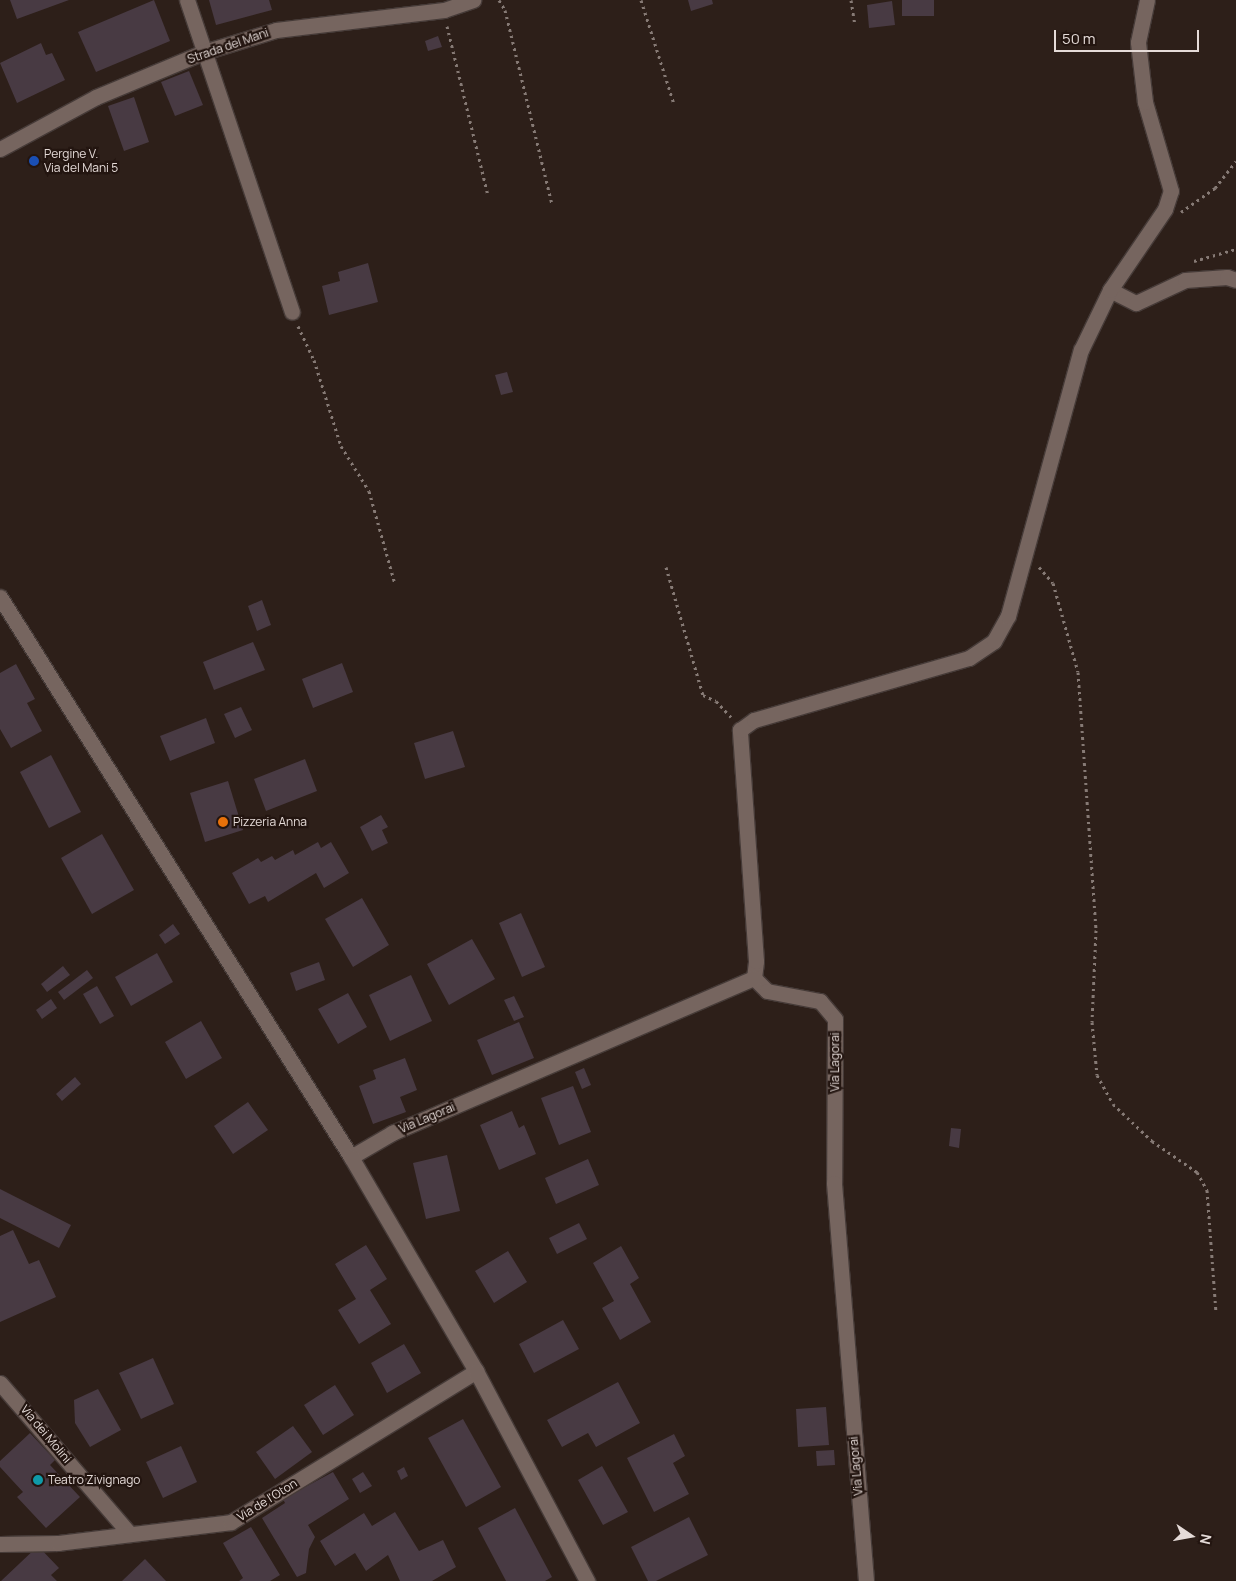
<!DOCTYPE html>
<style>
body{margin:0}
#map{position:relative;width:1236px;height:1581px;overflow:hidden;background:#2d1f19;font-family:Manrope,sans-serif}
div>[style]{position:absolute}
.building>*{inset:0;background:#483a43}
.path>*{height:3px;margin-top:-1.5px;transform-origin:0;background:repeating-linear-gradient(90deg,#867a75 0 2.5px,transparent 0 6.5px)}
.roads{filter:drop-shadow(1px 0 #463b38) drop-shadow(-1px 0 #463b38) drop-shadow(0 1px #463b38) drop-shadow(0 -1px #463b38)}
.minor>*{height:15px;margin:-7.5px;padding:0 7.5px;transform-origin:7.5px;border-radius:7.5px;background:#76655f}
.secondary>*{height:15px;margin:-7.5px;padding:0 7.5px;transform-origin:7.5px;border-radius:7.5px;background:#76655f}
.dots>*{width:14px;height:14px;translate:-50% -50%;box-sizing:border-box;border:2px solid #231510;border-radius:50%}
span{translate:-50% -50%;white-space:nowrap;text-align:center;line-height:1.15;-webkit-text-stroke:4.5px #231510;paint-order:stroke}
.street-label{font-size:12px;color:#e5dbd8}
.poi-label{font-size:12px;color:#e5dbd8}
.left{translate:0 -50%;text-align:left}
.north{position:absolute;left:1166px;top:1511px;width:50px;height:50px;-webkit-text-stroke:4px #231510;paint-order:stroke;rotate:102deg;font-size:14px;font-weight:700;line-height:20px;text-align:center;color:#e5dbd8}
.north::after{content:'';display:block;margin:auto;width:18px;height:22px;background:#e5dbd8;clip-path:polygon(50% 0,100% 100%,50% 72%,0 100%)}
.scale{position:absolute;left:1054px;top:30px;width:145px;height:22px;box-sizing:border-box;border:2px solid #e5dbd8;border-top:0;padding-left:6px;font-size:15px;line-height:18px;white-space:nowrap;color:#e5dbd8;-webkit-text-stroke:4px #231510;paint-order:stroke}
</style>
<div id="map">
<div class="building">
<div style="clip-path:polygon(10px 0,69px 0,17px 19px)"></div>
<div style="clip-path:polygon(154px 0,170px 41px,96px 72px,78px 32px)"></div>
<div style="clip-path:polygon(209px 0,269px 0,272px 10px,216px 25px)"></div>
<div style="clip-path:polygon(688px 0,712px 0,713px 4px,691px 11px)"></div>
<div style="clip-path:polygon(902px 0,934px 0,934px 16px,902px 16px)"></div>
<div style="clip-path:polygon(892px 1px,895px 25px,869px 28px,867px 5px)"></div>
<div style="clip-path:polygon(438px 36px,442px 47px,428px 51px,425px 41px)"></div>
<div style="clip-path:polygon(41px 43px,46px 55px,52px 53px,65px 80px,17px 103px,0 63px)"></div>
<div style="clip-path:polygon(189px 71px,203px 105px,175px 116px,161px 82px)"></div>
<div style="clip-path:polygon(134px 97px,149px 142px,124px 151px,108px 106px)"></div>
<div style="clip-path:polygon(368px 263px,378px 302px,329px 315px,322px 286px,340px 281px,338px 272px)"></div>
<div style="clip-path:polygon(507px 372px,513px 392px,501px 395px,495px 375px)"></div>
<div style="clip-path:polygon(262px 600px,271px 625px,257px 631px,248px 606px)"></div>
<div style="clip-path:polygon(253px 642px,265px 670px,214px 690px,203px 662px)"></div>
<div style="clip-path:polygon(342px 663px,353px 692px,313px 708px,302px 679px)"></div>
<div style="clip-path:polygon(16px 664px,35px 699px,27px 703px,42px 731px,11px 748px,0 729px,0 673px)"></div>
<div style="clip-path:polygon(241px 707px,252px 730px,235px 738px,224px 714px)"></div>
<div style="clip-path:polygon(206px 718px,215px 743px,170px 761px,160px 736px)"></div>
<div style="clip-path:polygon(453px 731px,465px 767px,425px 779px,414px 743px)"></div>
<div style="clip-path:polygon(51px 755px,81px 812px,49px 828px,20px 772px)"></div>
<div style="clip-path:polygon(305px 759px,317px 791px,266px 811px,254px 779px)"></div>
<div style="clip-path:polygon(228px 781px,243px 830px,205px 842px,190px 793px)"></div>
<div style="clip-path:polygon(381px 815px,388px 827px,382px 830px,388px 843px,372px 851px,360px 827px)"></div>
<div style="clip-path:polygon(102px 834px,134px 890px,92px 914px,61px 858px)"></div>
<div style="clip-path:polygon(318px 842px,321px 848px,331px 842px,349px 873px,324px 888px,316px 873px,268px 902px,265px 896px,249px 904px,232px 873px,258px 858px,261px 862px,272px 856px,275px 860px,293px 850px,295px 855px)"></div>
<div style="clip-path:polygon(362px 898px,389px 945px,353px 967px,325px 919px)"></div>
<div style="clip-path:polygon(521px 913px,545px 967px,522px 977px,499px 923px)"></div>
<div style="clip-path:polygon(173px 924px,180px 934px,165px 944px,159px 935px)"></div>
<div style="clip-path:polygon(472px 939px,495px 979px,449px 1005px,427px 964px)"></div>
<div style="clip-path:polygon(157px 953px,173px 982px,131px 1006px,115px 977px)"></div>
<div style="clip-path:polygon(319px 962px,325px 980px,296px 991px,290px 973px)"></div>
<div style="clip-path:polygon(63px 966px,70px 975px,47px 992px,41px 984px)"></div>
<div style="clip-path:polygon(87px 970px,93px 978px,64px 1000px,58px 992px)"></div>
<div style="clip-path:polygon(411px 975px,432px 1021px,390px 1041px,369px 995px)"></div>
<div style="clip-path:polygon(97px 986px,114px 1016px,100px 1024px,83px 994px)"></div>
<div style="clip-path:polygon(348px 993px,367px 1027px,338px 1044px,318px 1009px)"></div>
<div style="clip-path:polygon(514px 996px,524px 1017px,514px 1021px,504px 1000px)"></div>
<div style="clip-path:polygon(51px 999px,57px 1008px,42px 1019px,36px 1010px)"></div>
<div style="clip-path:polygon(201px 1021px,222px 1058px,186px 1079px,165px 1042px)"></div>
<div style="clip-path:polygon(519px 1022px,534px 1058px,492px 1075px,477px 1040px)"></div>
<div style="clip-path:polygon(405px 1058px,417px 1090px,400px 1097px,406px 1112px,373px 1124px,359px 1086px,376px 1079px,373px 1070px)"></div>
<div style="clip-path:polygon(584px 1068px,591px 1085px,582px 1089px,575px 1072px)"></div>
<div style="clip-path:polygon(75px 1077px,81px 1084px,62px 1101px,56px 1094px)"></div>
<div style="clip-path:polygon(573px 1086px,591px 1132px,559px 1145px,541px 1098px)"></div>
<div style="clip-path:polygon(248px 1102px,268px 1130px,233px 1154px,214px 1126px)"></div>
<div style="clip-path:polygon(512px 1111px,519px 1128px,524px 1125px,536px 1154px,499px 1170px,480px 1125px)"></div>
<div style="clip-path:polygon(951px 1128px,961px 1129px,959px 1148px,949px 1146px)"></div>
<div style="clip-path:polygon(447px 1155px,460px 1211px,426px 1219px,413px 1163px)"></div>
<div style="clip-path:polygon(588px 1159px,599px 1185px,556px 1204px,545px 1178px)"></div>
<div style="clip-path:polygon(0 1189px,71px 1225px,59px 1248px,0 1218px)"></div>
<div style="clip-path:polygon(579px 1223px,587px 1239px,557px 1254px,549px 1238px)"></div>
<div style="clip-path:polygon(13px 1230px,29px 1264px,39px 1260px,56px 1297px,0 1322px,0 1236px)"></div>
<div style="clip-path:polygon(366px 1245px,387px 1279px,370px 1290px,391px 1324px,359px 1344px,338px 1310px,356px 1299px,335px 1264px)"></div>
<div style="clip-path:polygon(621px 1246px,639px 1278px,630px 1284px,651px 1322px,620px 1340px,602px 1308px,614px 1301px,593px 1263px)"></div>
<div style="clip-path:polygon(508px 1251px,527px 1282px,494px 1303px,475px 1271px)"></div>
<div style="clip-path:polygon(563px 1320px,579px 1349px,534px 1373px,519px 1344px)"></div>
<div style="clip-path:polygon(404px 1344px,421px 1373px,387px 1393px,371px 1363px)"></div>
<div style="clip-path:polygon(153px 1358px,174px 1404px,141px 1419px,119px 1373px)"></div>
<div style="clip-path:polygon(618px 1382px,640px 1423px,596px 1447px,588px 1433px,562px 1447px,547px 1420px)"></div>
<div style="clip-path:polygon(335px 1385px,354px 1415px,323px 1435px,304px 1405px)"></div>
<div style="clip-path:polygon(98px 1389px,121px 1430px,90px 1447px,75px 1423px,74px 1400px)"></div>
<div style="clip-path:polygon(826px 1407px,829px 1445px,798px 1447px,796px 1409px)"></div>
<div style="clip-path:polygon(463px 1419px,501px 1487px,466px 1507px,428px 1438px)"></div>
<div style="clip-path:polygon(293px 1426px,312px 1452px,275px 1479px,256px 1452px)"></div>
<div style="clip-path:polygon(30px 1433px,55px 1460px,50px 1465px,80px 1497px,46px 1528px,17px 1497px,23px 1492px,0 1467px,0 1461px)"></div>
<div style="clip-path:polygon(674px 1434px,685px 1456px,673px 1463px,689px 1494px,654px 1512px,627px 1458px)"></div>
<div style="clip-path:polygon(181px 1446px,197px 1482px,163px 1498px,146px 1462px)"></div>
<div style="clip-path:polygon(834px 1450px,835px 1465px,817px 1466px,816px 1451px)"></div>
<div style="clip-path:polygon(602px 1466px,628px 1512px,603px 1525px,578px 1480px)"></div>
<div style="clip-path:polygon(404px 1467px,408px 1476px,401px 1480px,397px 1471px)"></div>
<div style="clip-path:polygon(333px 1472px,349px 1499px,308px 1525px,315px 1537px,309px 1549px,306px 1573px,297px 1577px,262px 1518px,285px 1503px,283px 1499px)"></div>
<div style="clip-path:polygon(363px 1472px,372px 1486px,360px 1493px,352px 1479px)"></div>
<div style="clip-path:polygon(515px 1508px,552px 1577px,545px 1581px,506px 1581px,478px 1528px)"></div>
<div style="clip-path:polygon(395px 1512px,419px 1551px,443px 1540px,456px 1567px,432px 1581px,400px 1581px,388px 1555px,366px 1571px,355px 1553px,335px 1566px,320px 1541px,364px 1513px,372px 1526px)"></div>
<div style="clip-path:polygon(689px 1517px,708px 1555px,656px 1581px,648px 1581px,631px 1547px)"></div>
<div style="clip-path:polygon(251px 1527px,280px 1575px,270px 1581px,239px 1581px,243px 1578px,223px 1543px)"></div>
<div style="clip-path:polygon(38px 1546px,59px 1568px,51px 1575px,57px 1581px,1px 1581px)"></div>
<div style="clip-path:polygon(145px 1559px,166px 1581px,122px 1581px)"></div>
</div>
<div class="path">
<div style="left:499px;top:0;width:12px;rotate:59deg"></div>
<div style="left:505px;top:10px;width:200px;rotate:76.4deg"></div>
<div style="left:641px;top:0;width:109px;rotate:72.4deg"></div>
<div style="left:851px;top:0;width:24px;rotate:81deg"></div>
<div style="left:447px;top:26px;width:174px;rotate:76.4deg"></div>
<div style="left:1181px;top:212px;width:42px;rotate:-35.2deg"></div>
<div style="left:1215px;top:188px;width:34px;rotate:-52deg"></div>
<div style="left:1194px;top:261px;width:44px;rotate:-15.9deg"></div>
<div style="left:298px;top:326px;width:38px;rotate:65deg"></div>
<div style="left:314px;top:360px;width:90px;rotate:72.6deg"></div>
<div style="left:341px;top:446px;width:53px;rotate:58.1deg"></div>
<div style="left:369px;top:491px;width:97px;rotate:74.4deg"></div>
<div style="left:666px;top:567px;width:133px;rotate:73.9deg"></div>
<div style="left:703px;top:695px;width:14px;rotate:25deg"></div>
<div style="left:716px;top:701px;width:22px;rotate:47deg"></div>
<div style="left:1039px;top:567px;width:21px;rotate:49deg"></div>
<div style="left:1053px;top:583px;width:92px;rotate:74.3deg"></div>
<div style="left:1078px;top:672px;width:259px;rotate:86deg"></div>
<div style="left:1096px;top:930px;width:92px;rotate:92.5deg"></div>
<div style="left:1092px;top:1022px;width:53px;rotate:84.6deg"></div>
<div style="left:1097px;top:1075px;width:33px;rotate:61deg"></div>
<div style="left:1113px;top:1104px;width:54px;rotate:43.5deg"></div>
<div style="left:1152px;top:1141px;width:55px;rotate:34.6deg"></div>
<div style="left:1197px;top:1172px;width:21px;rotate:61deg"></div>
<div style="left:1207px;top:1190px;width:122px;rotate:85.8deg"></div>
</div>
<div class="roads">
<div class="minor">
<div style="left:187px;top:0;width:329px;rotate:71.4deg"></div>
<div style="left:0;top:149px;width:109px;rotate:-28.4deg"></div>
<div style="left:96px;top:97px;width:117px;rotate:-22.6deg"></div>
<div style="left:204px;top:52px;width:75px;rotate:-17deg"></div>
<div style="left:276px;top:30px;width:169px;rotate:-6.8deg"></div>
<div style="left:444px;top:10px;width:31px;rotate:-19deg"></div>
<div style="left:1110px;top:290px;width:29px;rotate:27deg"></div>
<div style="left:1136px;top:303px;width:54px;rotate:-25.1deg"></div>
<div style="left:1185px;top:280px;width:42px;rotate:-4.1deg"></div>
<div style="left:1227px;top:277px;width:9px;rotate:18deg"></div>
<div style="left:754px;top:978px;width:17px;rotate:-83deg"></div>
<div style="left:756px;top:961px;width:232px;rotate:-94deg"></div>
<div style="left:740px;top:730px;width:17px;rotate:-36deg"></div>
<div style="left:754px;top:720px;width:224px;rotate:-16.1deg"></div>
<div style="left:969px;top:658px;width:30px;rotate:-34deg"></div>
<div style="left:994px;top:641px;width:29px;rotate:-61deg"></div>
<div style="left:1008px;top:616px;width:276px;rotate:-74.7deg"></div>
<div style="left:1081px;top:350px;width:67px;rotate:-64.2deg"></div>
<div style="left:1110px;top:290px;width:98px;rotate:-55.8deg"></div>
<div style="left:1165px;top:209px;width:19px;rotate:-72deg"></div>
<div style="left:1171px;top:191px;width:93px;rotate:-106.3deg"></div>
<div style="left:1145px;top:102px;width:60px;rotate:-96.7deg"></div>
<div style="left:1138px;top:42px;width:43px;rotate:-77.9deg"></div>
<div style="left:754px;top:978px;width:18px;rotate:45deg"></div>
<div style="left:767px;top:991px;width:54px;rotate:10.7deg"></div>
<div style="left:820px;top:1001px;width:23px;rotate:50deg"></div>
<div style="left:835px;top:1019px;width:164px;rotate:90.3deg"></div>
<div style="left:834px;top:1183px;width:399px;rotate:85.4deg"></div>
<div style="left:351px;top:1157px;width:48px;rotate:-30.3deg"></div>
<div style="left:392px;top:1133px;width:394px;rotate:-23.2deg"></div>
<div style="left:0;top:1383px;width:198px;rotate:49.3deg"></div>
<div style="left:0;top:1544px;width:58px;rotate:-1deg"></div>
<div style="left:58px;top:1543px;width:174px;rotate:-6.9deg"></div>
<div style="left:231px;top:1522px;width:288px;rotate:-31.6deg"></div>
</div>
<div class="secondary">
<div style="left:0;top:597px;width:661px;rotate:57.92deg"></div>
<div style="left:351px;top:1157px;width:248px;rotate:59.7deg"></div>
<div style="left:476px;top:1371px;width:238px;rotate:62.1deg"></div>
</div>
</div>
<div class="dots">
<div style="left:34px;top:161px;background:#1a4fb4"></div>
<div style="left:223px;top:822px;background:#e8710a"></div>
<div style="left:38px;top:1480px;background:#0f9aa8"></div>
</div>
<div class="street-label">
<span style="left:228px;top:46px;rotate:-19deg">Strada del Mani</span>
<span style="left:835px;top:1062px;rotate:-90deg">Via Lagorai</span>
<span style="left:427px;top:1118px;rotate:-23deg">Via Lagorai</span>
<span style="left:46px;top:1434px;rotate:50deg">Via dei Molini</span>
<span style="left:856px;top:1466px;rotate:-95deg">Via Lagorai</span>
<span style="left:267px;top:1500px;rotate:-32deg">Via de l'Oton</span>
</div>
<div class="poi-label">
<span class="left" style="left:44px;top:161px">Pergine V.<br>Via del Mani 5</span>
<span class="left" style="left:233px;top:822px">Pizzeria Anna</span>
<span class="left" style="left:48px;top:1480px">Teatro Zivignago</span>
</div>
<div class="north">N</div>
<div class="scale">50 m</div>
</div>
